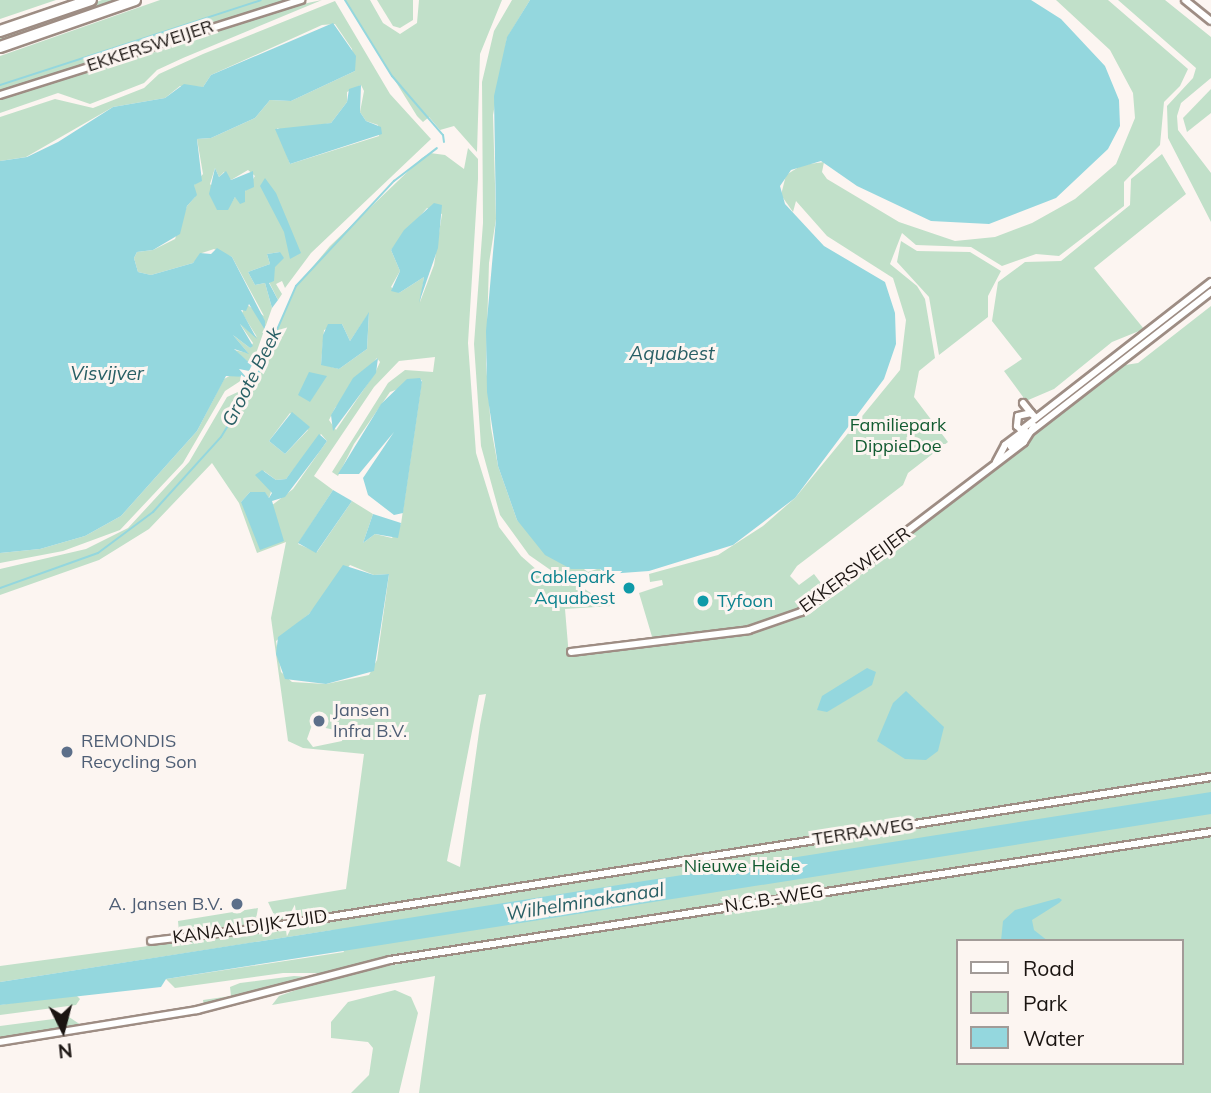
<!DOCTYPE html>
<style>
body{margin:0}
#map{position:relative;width:1211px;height:1093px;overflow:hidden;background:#fcf5f1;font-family:Mulish,sans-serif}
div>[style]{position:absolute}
.green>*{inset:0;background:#c1e0c9}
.water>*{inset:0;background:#94d7de}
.stream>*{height:2px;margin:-1px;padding:0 1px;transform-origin:1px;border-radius:1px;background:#94d7de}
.roads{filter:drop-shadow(2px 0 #9e8d84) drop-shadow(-2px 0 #9e8d84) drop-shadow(0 2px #9e8d84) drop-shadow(0 -2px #9e8d84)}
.minor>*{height:6px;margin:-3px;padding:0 3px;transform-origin:3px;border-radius:3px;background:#fff}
.highway>*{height:10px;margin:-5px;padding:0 5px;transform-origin:5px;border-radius:5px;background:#fff}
.dots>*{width:19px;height:19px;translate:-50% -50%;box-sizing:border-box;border:4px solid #fcf5f1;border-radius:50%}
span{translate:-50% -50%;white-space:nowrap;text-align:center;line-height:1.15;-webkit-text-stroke:6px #fcf5f1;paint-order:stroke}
.street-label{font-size:18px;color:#1b1512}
.park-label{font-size:18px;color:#125b31}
.culture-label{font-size:18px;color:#0d838f}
.right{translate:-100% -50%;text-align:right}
.left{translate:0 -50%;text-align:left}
.service-label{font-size:18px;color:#4e5e75}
.water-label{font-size:19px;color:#285f65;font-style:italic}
.legend{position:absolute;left:956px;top:939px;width:228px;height:126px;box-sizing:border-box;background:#fcf5f1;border:2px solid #a29b98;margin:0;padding:9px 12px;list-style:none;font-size:21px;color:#1b1512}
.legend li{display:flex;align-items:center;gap:14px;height:35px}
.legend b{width:35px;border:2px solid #a29b98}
.north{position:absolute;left:28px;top:995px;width:70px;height:70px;-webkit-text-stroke:5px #fcf5f1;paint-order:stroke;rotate:174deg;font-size:19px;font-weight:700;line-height:28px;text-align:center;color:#1b1512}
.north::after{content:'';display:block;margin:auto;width:24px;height:32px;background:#1b1512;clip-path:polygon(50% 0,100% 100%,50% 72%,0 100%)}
</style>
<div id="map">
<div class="green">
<div style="clip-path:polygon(0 0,56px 0,0 19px)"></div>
<div style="clip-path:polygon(102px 0,120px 0,0 42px,0 35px)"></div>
<div style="clip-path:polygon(160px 0,288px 0,0 92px,0 56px)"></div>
<div style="clip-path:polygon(322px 0,183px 58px,157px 70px,144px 83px,90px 104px,58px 93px,0 113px,0 97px,274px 10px)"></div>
<div style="clip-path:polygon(345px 0,370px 0,383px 23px,400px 34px,417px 23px,419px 0,502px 0,480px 54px,477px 152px,454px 126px,440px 130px,429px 117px,423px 122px,417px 116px)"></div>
<div style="clip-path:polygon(377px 0,413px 0,413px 20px,400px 28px,393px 26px)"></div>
<div style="clip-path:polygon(512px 0,530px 0,507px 38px,493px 115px,496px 219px,489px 263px,486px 364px,491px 428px,498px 466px,517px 520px,588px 572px,600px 568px,603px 581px,594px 583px,562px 578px,529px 555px,500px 515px,481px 446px,474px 344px,483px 223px,482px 82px,494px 31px)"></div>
<div style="clip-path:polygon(1056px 0,1108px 0,1188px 69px,1180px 86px,1164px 102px,1160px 145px,1124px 182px,1124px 206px,1059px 256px,1036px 254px,1002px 266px,971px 247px,916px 245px,902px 233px,890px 264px,917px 286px,925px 299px,935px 358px,919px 371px,914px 397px,948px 442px,908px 473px,903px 485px,797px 566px,790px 576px,799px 585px,814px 574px,827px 591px,805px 608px,752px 626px,653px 640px,639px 593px,663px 585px,662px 580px,650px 582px,649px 574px,718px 555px,763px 526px,795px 498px,900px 370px,906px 320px,893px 278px,827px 236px,796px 201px,793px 212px,781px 195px,786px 175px,802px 165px,824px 162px,822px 172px,827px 179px,899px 222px,955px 241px,995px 237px,1032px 223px,1075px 199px,1116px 164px,1135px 118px,1133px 93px,1110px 50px)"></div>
<div style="clip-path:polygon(1118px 0,1165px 0,1211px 37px,1211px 78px,1181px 103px,1177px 116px,1178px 130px,1211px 173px,1211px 222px,1168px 138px,1167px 106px,1193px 78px,1196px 68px)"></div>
<div style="clip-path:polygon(evenodd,335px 1px,390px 94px,431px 139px,311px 253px,285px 288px,282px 281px,276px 284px,282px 294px,278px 300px,269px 282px,280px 252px,267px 254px,270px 264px,248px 272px,255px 285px,265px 283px,272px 308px,252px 365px,234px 350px,248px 353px,233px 335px,250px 348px,253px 343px,240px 324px,257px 337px,242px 313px,246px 304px,264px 316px,232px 257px,214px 249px,202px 253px,193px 263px,151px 275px,138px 272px,134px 258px,137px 252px,153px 250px,175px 239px,187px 206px,195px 197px,194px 185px,203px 174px,197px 139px,211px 138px,255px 118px,270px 100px,291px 101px,355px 71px,352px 49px,335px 24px,322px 25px,211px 75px,203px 87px,180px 86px,165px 98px,113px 107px,26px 157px,0 161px,0 117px,55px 99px,93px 108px,144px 88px,159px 74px,203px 54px,335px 1px,361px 85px,364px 91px,360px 112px,366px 121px,378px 125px,379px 136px,290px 164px,277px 128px,285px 131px,331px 123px,347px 102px,347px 92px,361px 85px,335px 1px,215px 168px,219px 177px,224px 172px,231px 180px,248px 170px,255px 176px,244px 193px,245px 201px,235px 197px,230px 205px,210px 184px,215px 168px)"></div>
<div style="clip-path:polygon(1211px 89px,1211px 113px,1187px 132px,1183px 118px)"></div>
<div style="clip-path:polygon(evenodd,468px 148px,478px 159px,478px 179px,468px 343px,476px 453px,499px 527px,521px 556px,546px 578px,583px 588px,611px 606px,565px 609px,569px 657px,741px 636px,810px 614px,1026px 444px,1042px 421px,1119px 366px,1138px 363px,1211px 306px,1211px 1093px,419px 1093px,435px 976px,272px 1005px,279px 996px,333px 977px,438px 956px,440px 947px,321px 973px,283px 973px,175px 988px,166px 979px,344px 952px,333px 930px,0 982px,0 966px,296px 926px,457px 898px,457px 892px,285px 921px,276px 919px,268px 902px,346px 889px,364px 754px,303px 748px,288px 741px,271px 618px,286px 542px,257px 553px,239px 503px,212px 463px,149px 529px,99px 560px,0 595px,0 569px,86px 549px,128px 528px,189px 462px,227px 397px,253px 385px,296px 287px,330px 246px,422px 158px,430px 153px,445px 155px,464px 169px,468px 148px,427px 208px,442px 214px,434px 265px,420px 302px,424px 277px,399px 293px,391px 287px,400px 271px,391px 250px,427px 208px,468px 148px,369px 313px,367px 349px,339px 369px,321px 364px,324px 330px,342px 324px,350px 341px,369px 313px,468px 148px,435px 357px,433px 372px,405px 370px,388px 383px,332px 472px,338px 476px,354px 444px,390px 392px,422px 380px,401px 524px,392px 538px,375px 534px,363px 543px,373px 514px,352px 501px,317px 552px,298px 544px,333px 490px,314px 476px,374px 387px,399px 361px,435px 357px,468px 148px,377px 358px,380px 362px,375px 373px,336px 430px,329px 420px,335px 408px,377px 358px,468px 148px,290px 413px,308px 430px,285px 454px,269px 441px,290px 413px,468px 148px,321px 434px,327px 441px,293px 489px,271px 506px,241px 502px,250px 492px,265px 493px,269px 498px,271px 492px,264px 471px,276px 480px,286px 479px,321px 434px,468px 148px,350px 565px,374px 575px,389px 574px,377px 660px,369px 675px,326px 684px,292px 682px,281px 672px,276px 641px,309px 614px,350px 565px,468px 148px,486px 694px,480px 725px,460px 867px,447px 861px,479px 695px,486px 694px,468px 148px,312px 725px,344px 732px,342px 741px,313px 747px,307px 739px,312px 725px,468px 148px,957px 941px,1181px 941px,1181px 1063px,957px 1063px,957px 941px)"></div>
<div style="clip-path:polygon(1162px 154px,1186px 194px,1094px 268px,1144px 329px,1112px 342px,1054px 389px,1026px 401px,1004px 371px,1022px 359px,992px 321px,998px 282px,1025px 262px,1061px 261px,1130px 205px,1131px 179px)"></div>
<div style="clip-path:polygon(901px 241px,917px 251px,970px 252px,1001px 271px,988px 296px,988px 317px,939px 355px,929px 297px,897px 262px)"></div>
<div style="clip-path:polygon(233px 374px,245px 378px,225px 391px,183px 463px,120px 530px,63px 551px,0 563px,0 553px,40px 549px,85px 536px,121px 516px,197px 431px,224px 379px)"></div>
<div style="clip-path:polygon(258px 908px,255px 925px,179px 932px,178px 921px)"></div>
<div style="clip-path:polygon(294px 976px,309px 977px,204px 1006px,203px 1000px,231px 996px,230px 987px,240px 983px)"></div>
<div style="clip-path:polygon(395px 990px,411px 997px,418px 1013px,399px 1093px,351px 1093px,369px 1075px,373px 1048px,368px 1042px,331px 1038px,331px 1022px,348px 1002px)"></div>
<div style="clip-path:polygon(74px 993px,80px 999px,76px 1005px,0 1015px,0 1005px)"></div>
<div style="clip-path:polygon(69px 1017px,81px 1025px,0 1039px,0 1026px)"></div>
</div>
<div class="water">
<div style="clip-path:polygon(530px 0,1031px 0,1061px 19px,1105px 66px,1119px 100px,1120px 126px,1108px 149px,1056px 198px,989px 224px,931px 221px,857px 186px,821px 161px,791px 170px,780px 186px,785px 204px,824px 246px,885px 282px,895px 313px,896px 344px,884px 379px,795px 498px,733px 545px,649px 571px,608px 574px,600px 569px,571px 569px,545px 555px,517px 520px,498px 466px,487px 392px,486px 331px,496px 219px,494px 96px,507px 37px)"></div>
<div style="clip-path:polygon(333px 23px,356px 56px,355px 71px,291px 101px,270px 100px,255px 118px,211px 138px,197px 139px,202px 181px,194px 185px,197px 195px,187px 206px,180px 234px,153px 250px,137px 252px,134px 258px,138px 272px,151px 275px,193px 263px,200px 253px,211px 254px,217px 248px,232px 257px,265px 321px,265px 330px,249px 304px,246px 311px,241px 310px,257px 339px,240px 324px,253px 346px,250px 348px,233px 335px,249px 354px,234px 349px,252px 365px,249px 371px,239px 369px,246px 377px,226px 376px,197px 431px,121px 516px,85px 536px,40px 549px,0 553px,0 161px,27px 157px,58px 142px,113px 107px,165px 98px,184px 84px,203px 87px,211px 75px)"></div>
<div style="clip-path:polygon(361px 85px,360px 112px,366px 121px,381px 127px,382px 134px,290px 164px,275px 129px,331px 123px,347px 102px,349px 89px)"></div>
<div style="clip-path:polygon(215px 168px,219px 177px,226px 171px,231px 180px,253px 171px,254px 187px,245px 191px,245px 202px,240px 204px,235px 197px,228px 210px,217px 210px,209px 194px)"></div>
<div style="clip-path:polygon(265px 178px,276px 193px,301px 253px,290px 259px,284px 232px,260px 186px)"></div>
<div style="clip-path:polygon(434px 203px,442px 205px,438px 248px,419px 303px,424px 277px,399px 293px,391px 291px,400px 271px,391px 250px,404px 230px)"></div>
<div style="clip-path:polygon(280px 252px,284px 258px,275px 267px,274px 281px,269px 283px,278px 300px,272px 308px,265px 283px,255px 285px,248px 272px,270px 264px,267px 254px)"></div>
<div style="clip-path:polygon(369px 312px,367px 349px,339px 369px,321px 365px,323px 335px,328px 324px,342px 324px,350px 341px)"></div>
<div style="clip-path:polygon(378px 358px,376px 373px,333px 431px,331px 415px,353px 378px)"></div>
<div style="clip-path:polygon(309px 372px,327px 376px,310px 402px,298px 395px)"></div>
<div style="clip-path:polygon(407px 379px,420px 378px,422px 382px,403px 513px,394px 515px,368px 495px,363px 478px,394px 432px,359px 474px,338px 474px,381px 404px)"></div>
<div style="clip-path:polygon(292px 412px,310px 427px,285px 454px,269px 441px)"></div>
<div style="clip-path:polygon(319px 434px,327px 441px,320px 451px,285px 497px,272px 501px,284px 541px,260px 550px,241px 502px,250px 492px,265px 492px,269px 498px,272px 493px,255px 475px,262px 470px,276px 480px,286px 479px)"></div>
<div style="clip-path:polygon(333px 490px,352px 501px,316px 553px,298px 543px)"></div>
<div style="clip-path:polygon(373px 514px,401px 523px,398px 538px,375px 534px,363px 543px)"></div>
<div style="clip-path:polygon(343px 565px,374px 575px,389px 574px,374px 671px,326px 684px,285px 679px,276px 654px,278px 637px,309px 614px)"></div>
<div style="clip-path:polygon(867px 668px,876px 672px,872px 685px,827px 712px,817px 710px,822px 696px)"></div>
<div style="clip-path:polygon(906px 691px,944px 727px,938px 751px,926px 760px,905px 759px,877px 741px,893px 703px)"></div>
<div style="clip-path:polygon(1211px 792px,1211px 814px,166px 979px,161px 987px,0 1005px,0 982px)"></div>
<div style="clip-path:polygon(1059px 898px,1062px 900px,1059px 903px,1032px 920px,1034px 930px,1048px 941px,1001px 941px,1003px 921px,1015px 910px)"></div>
</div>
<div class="stream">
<div style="left:345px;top:0;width:89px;rotate:58.3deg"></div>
<div style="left:392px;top:76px;width:78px;rotate:49.2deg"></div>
<div style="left:443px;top:135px;width:7px;rotate:82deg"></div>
<div style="left:0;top:85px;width:274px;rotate:-18deg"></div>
<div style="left:0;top:588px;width:104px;rotate:-19.7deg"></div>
<div style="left:98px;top:553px;width:69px;rotate:-36.7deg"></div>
<div style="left:153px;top:512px;width:101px;rotate:-47.8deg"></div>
<div style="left:221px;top:437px;width:61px;rotate:-58.4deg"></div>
<div style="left:253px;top:385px;width:108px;rotate:-66.5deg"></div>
<div style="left:296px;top:286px;width:144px;rotate:-47deg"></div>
<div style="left:394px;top:181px;width:54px;rotate:-37.5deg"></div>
</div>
<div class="roads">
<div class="minor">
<div style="left:1185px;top:0;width:33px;rotate:39deg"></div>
<div style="left:0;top:95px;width:316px;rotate:-17.5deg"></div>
<div style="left:1023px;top:403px;width:13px;rotate:51deg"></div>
<div style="left:1036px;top:418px;width:7px;rotate:-135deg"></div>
<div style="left:1031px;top:413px;width:13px;rotate:167deg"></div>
<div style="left:1018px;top:416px;width:10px;rotate:96deg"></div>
<div style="left:1017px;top:426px;width:6px;rotate:45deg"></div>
<div style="left:1021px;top:430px;width:241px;rotate:-37.9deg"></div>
<div style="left:1011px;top:447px;width:253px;rotate:-37.8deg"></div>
<div style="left:996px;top:462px;width:19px;rotate:-62deg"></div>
<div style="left:1005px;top:445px;width:25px;rotate:-37deg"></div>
<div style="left:571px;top:652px;width:179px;rotate:-7deg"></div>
<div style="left:749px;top:630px;width:55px;rotate:-19.1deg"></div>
<div style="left:801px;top:612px;width:280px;rotate:-37.3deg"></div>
<div style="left:1024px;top:442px;width:19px;rotate:-58deg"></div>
<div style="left:151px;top:941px;width:118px;rotate:-6.8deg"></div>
<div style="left:268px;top:927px;width:955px;rotate:-9.04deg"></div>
<div style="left:0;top:1042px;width:200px;rotate:-9.2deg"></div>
<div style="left:197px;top:1010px;width:199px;rotate:-14.5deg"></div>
<div style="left:390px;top:960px;width:831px;rotate:-8.86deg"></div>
</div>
<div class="highway">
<div style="left:0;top:31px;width:96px;rotate:-18.8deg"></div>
<div style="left:0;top:47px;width:143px;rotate:-19.2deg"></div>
</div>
</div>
<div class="dots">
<div style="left:629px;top:588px;background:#0f9aa8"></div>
<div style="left:703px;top:601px;background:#0f9aa8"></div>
<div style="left:319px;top:721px;background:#5c6f8a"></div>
<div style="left:67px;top:752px;background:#5c6f8a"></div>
<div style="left:237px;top:904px;background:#5c6f8a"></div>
</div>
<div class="street-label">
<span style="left:150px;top:46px;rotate:-18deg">EKKERSWEIJER</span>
<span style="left:855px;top:570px;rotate:-36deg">EKKERSWEIJER</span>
<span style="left:863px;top:832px;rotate:-9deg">TERRAWEG</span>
<span style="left:774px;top:899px;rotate:-9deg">N.C.B.-WEG</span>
<span style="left:250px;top:927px;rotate:-8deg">KANAALDIJK ZUID</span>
</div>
<div class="park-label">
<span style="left:898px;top:436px">Familiepark<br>DippieDoe</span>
<span style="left:742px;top:866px">Nieuwe Heide</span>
</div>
<div class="culture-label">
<span class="right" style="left:615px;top:588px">Cablepark<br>Aquabest</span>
<span class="left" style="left:717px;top:601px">Tyfoon</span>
</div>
<div class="service-label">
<span class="left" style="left:333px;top:721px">Jansen<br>Infra B.V.</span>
<span class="left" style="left:81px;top:752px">REMONDIS<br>Recycling Son</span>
<span class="right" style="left:223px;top:904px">A. Jansen B.V.</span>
</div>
<div class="water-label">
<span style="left:672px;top:354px">Aquabest</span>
<span style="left:107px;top:374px">Visvijver</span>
<span style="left:252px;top:377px;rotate:-63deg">Groote Beek</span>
<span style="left:585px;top:902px;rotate:-9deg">Wilhelminakanaal</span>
</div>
<ul class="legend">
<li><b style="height:9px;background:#fff"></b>Road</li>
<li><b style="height:19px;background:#c1e0c9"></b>Park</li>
<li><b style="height:19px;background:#94d7de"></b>Water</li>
</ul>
<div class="north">N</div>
</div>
